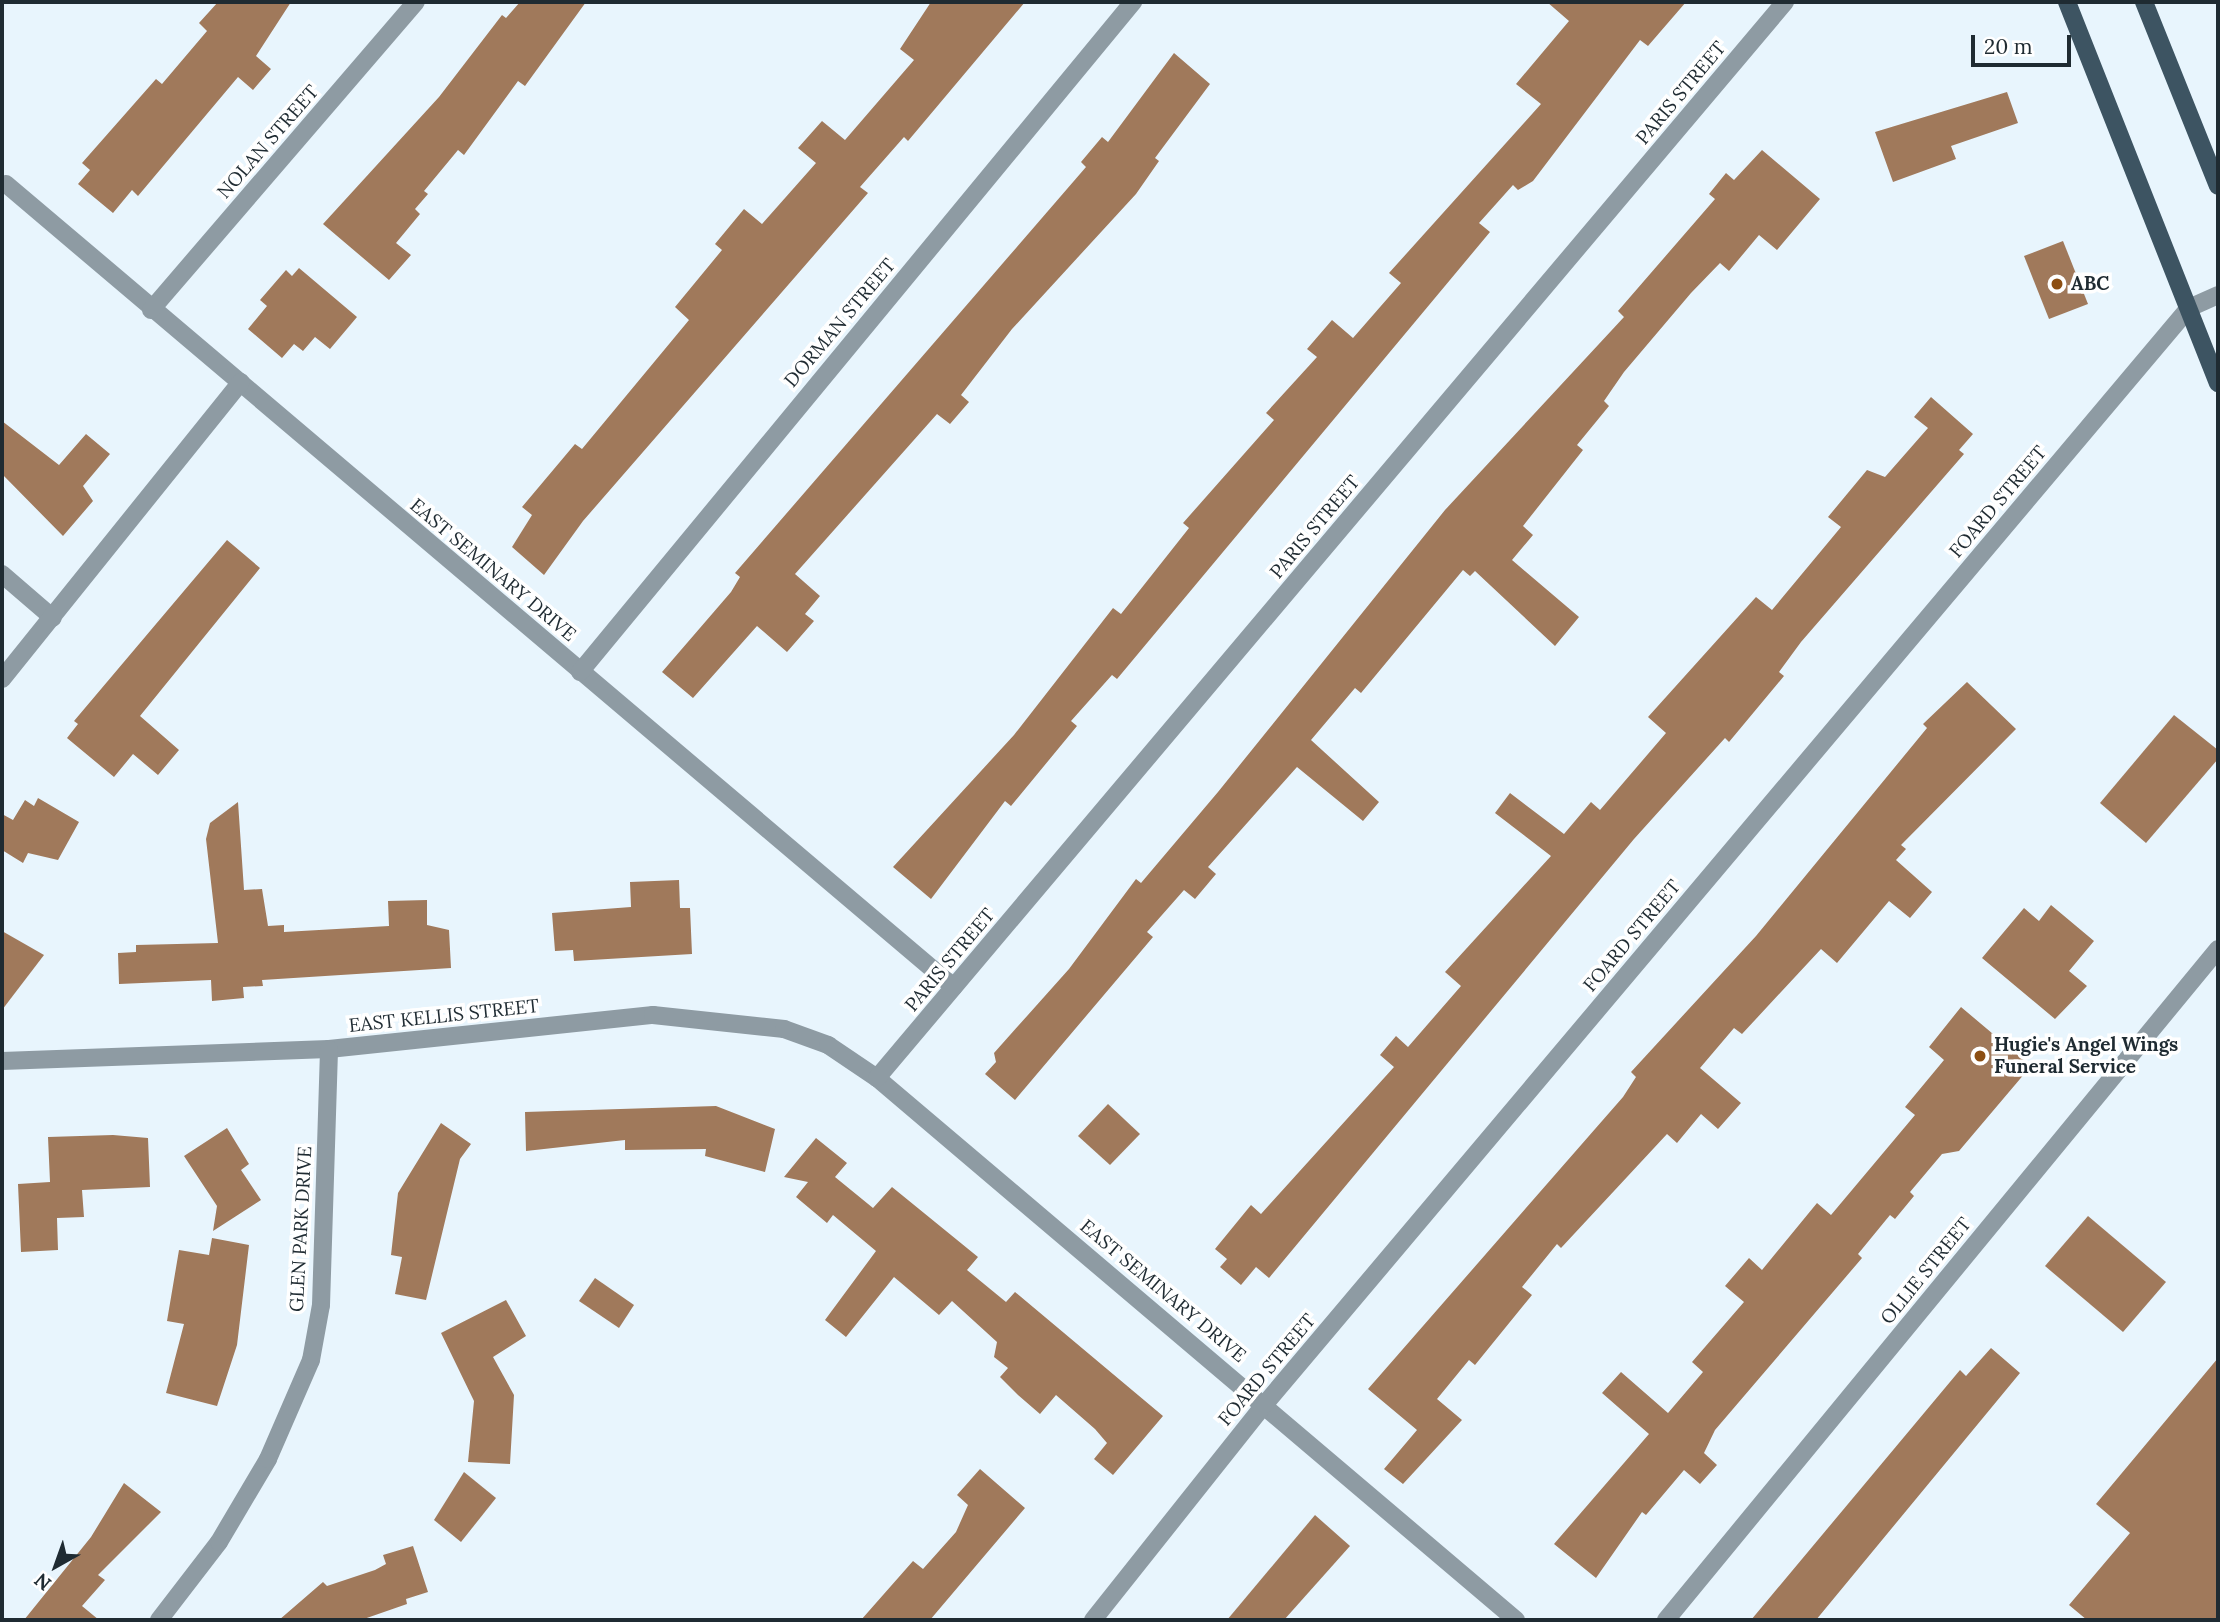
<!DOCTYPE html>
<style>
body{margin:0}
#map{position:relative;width:2220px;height:1622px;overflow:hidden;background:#e8f5fd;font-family:Lora,serif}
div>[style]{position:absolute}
.building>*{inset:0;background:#a0795b}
.minor>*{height:18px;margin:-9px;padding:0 9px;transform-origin:9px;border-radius:9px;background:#8e9ba3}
.primary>*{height:18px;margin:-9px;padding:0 9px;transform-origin:9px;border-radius:9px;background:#3d5462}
.dots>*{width:19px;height:19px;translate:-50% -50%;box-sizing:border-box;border:4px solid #fff;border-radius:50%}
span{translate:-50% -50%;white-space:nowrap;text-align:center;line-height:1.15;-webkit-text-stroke:7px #fff;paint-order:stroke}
.street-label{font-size:19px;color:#1f2b32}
.poi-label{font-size:19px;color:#1f2b32;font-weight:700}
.left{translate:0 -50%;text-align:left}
.frame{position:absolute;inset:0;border:4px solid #1f2b32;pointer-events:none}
.north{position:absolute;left:21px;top:1531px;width:70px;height:70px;-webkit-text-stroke:5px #fff;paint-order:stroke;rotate:220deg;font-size:19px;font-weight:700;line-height:28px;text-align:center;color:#1f2b32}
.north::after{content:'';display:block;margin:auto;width:24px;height:32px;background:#1f2b32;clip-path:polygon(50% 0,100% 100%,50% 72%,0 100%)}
.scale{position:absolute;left:1971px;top:35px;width:100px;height:32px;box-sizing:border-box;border:4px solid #1f2b32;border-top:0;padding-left:9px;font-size:21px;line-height:24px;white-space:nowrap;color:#1f2b32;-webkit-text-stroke:5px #fff;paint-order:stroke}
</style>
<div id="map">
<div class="building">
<div style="clip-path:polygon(218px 2px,291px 2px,256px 56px,271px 69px,253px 90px,238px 77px,138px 196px,132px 190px,113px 213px,78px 184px,90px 170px,82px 163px,156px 79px,162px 84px,207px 31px,199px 23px)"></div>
<div style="clip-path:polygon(520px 2px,586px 2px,525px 86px,518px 81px,464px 155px,458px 150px,424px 191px,428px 194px,415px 209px,420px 214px,396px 243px,411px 255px,389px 280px,323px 224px,439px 97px,502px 15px,506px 18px)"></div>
<div style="clip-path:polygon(931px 2px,1025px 2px,908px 141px,904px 137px,860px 187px,868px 193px,583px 521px,544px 575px,512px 547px,532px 515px,522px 507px,575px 444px,582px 449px,689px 320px,675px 307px,722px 250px,715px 244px,744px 209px,762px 224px,816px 163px,798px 148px,822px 121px,845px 140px,914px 60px,900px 49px)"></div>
<div style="clip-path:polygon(1547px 2px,1686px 2px,1648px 46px,1640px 40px,1533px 181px,1518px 190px,1513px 185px,1479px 223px,1490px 232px,1117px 679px,1112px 675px,1071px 721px,1077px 726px,1011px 806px,1005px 801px,931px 899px,893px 867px,1014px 735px,1113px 608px,1121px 614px,1189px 528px,1183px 523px,1274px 420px,1266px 413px,1317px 357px,1307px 349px,1332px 320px,1353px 338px,1401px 283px,1389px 273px,1541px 104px,1516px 84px,1569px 21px)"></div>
<div style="clip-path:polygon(1174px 53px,1210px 84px,1155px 158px,1159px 161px,1136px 194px,1012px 329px,961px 395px,969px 402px,950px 424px,937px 414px,795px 574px,820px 596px,805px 614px,814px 621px,787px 652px,757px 626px,693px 698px,662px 672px,731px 592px,740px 577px,735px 573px,1086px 167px,1081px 162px,1102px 137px,1108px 142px)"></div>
<div style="clip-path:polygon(2007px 92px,2018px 123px,1951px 146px,1956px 159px,1893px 182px,1875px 132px)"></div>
<div style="clip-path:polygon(1762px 150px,1820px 199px,1777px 250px,1759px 235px,1729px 271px,1720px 263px,1691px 293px,1624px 372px,1604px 401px,1609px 406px,1577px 445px,1583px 450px,1523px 526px,1533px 535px,1512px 560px,1579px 617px,1555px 646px,1475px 571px,1470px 576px,1463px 570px,1361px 693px,1355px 688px,1311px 740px,1379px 802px,1363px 821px,1297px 767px,1208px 867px,1216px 874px,1195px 899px,1184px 890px,1147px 932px,1153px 937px,1015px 1100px,985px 1074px,996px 1062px,994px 1053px,1069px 969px,1136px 879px,1141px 883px,1218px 792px,1445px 510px,1624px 317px,1618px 311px,1715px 199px,1709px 194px,1726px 173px,1734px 180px)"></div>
<div style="clip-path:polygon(2063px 241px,2088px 304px,2049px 319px,2024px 256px)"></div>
<div style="clip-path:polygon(299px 268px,357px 317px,330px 349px,315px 337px,303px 351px,294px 344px,282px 358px,248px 329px,267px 306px,260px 300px,286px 270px,292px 276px)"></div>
<div style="clip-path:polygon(1931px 397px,1973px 434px,1959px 450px,1964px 454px,1801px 642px,1779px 672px,1784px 676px,1729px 742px,1725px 738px,1634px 839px,1269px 1278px,1256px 1267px,1241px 1285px,1220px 1267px,1227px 1259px,1215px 1249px,1251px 1205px,1261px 1214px,1394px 1067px,1380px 1055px,1396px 1036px,1408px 1047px,1461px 986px,1445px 972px,1551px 856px,1495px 813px,1510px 793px,1564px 834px,1591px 802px,1600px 810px,1666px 733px,1648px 717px,1756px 597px,1772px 610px,1841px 527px,1828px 517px,1867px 470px,1885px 477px,1928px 428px,1914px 417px)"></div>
<div style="clip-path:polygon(2px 421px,59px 465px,86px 434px,110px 454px,83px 486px,93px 501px,63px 536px,2px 474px)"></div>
<div style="clip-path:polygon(227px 540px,260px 568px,140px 716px,179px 750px,158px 775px,133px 754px,114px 777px,67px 738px,78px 724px,74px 721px)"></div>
<div style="clip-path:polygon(1967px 682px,2016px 729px,1901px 845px,1906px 849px,1896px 860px,1932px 892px,1910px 918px,1889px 901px,1837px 963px,1821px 949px,1742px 1034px,1734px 1028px,1700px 1068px,1741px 1103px,1718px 1129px,1701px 1114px,1677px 1143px,1667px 1134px,1561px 1248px,1557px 1244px,1522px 1287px,1532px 1295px,1475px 1365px,1469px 1360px,1437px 1399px,1462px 1420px,1403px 1484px,1384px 1469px,1417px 1430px,1368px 1389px,1623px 1097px,1636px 1077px,1631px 1072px,1756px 936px,1927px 728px,1923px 724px)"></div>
<div style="clip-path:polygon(2174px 715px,2218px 750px,2218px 759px,2146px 843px,2100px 803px)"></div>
<div style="clip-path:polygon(38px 798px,79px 822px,58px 860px,28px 853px,23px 863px,2px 850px,2px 814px,13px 820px,25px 800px,34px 806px)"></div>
<div style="clip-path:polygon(238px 802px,244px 890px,262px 889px,268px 926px,284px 925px,284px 932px,389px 926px,388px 901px,427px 900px,427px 925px,449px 930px,451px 968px,262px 980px,263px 986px,243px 987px,244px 998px,212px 1001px,211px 980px,119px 984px,118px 953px,136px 952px,136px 945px,218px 943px,206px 839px,210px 823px)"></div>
<div style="clip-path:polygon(679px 880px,680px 908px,690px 908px,692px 954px,574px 961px,573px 950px,555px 951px,552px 913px,631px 907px,630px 882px)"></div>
<div style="clip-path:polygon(2051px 905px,2094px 941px,2069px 971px,2087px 986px,2055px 1019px,1982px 958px,2024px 908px,2039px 921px)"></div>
<div style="clip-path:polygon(2px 931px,44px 955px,2px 1010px)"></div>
<div style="clip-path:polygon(1961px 1007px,2031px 1066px,1959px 1151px,1942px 1154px,1910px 1192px,1914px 1196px,1895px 1219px,1890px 1215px,1858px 1254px,1862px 1258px,1715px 1430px,1704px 1453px,1717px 1465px,1700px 1484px,1684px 1470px,1646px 1515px,1642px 1512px,1596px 1578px,1554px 1544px,1649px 1434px,1602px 1393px,1621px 1372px,1668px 1413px,1703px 1372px,1692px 1362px,1744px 1302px,1725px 1286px,1749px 1258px,1762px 1270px,1817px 1203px,1831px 1215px,1915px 1115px,1905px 1107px,1944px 1060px,1929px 1047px)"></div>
<div style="clip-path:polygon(1108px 1104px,1140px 1134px,1110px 1165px,1078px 1136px)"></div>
<div style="clip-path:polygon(716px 1106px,775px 1129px,765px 1172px,705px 1156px,706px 1149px,625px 1150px,625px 1140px,526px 1151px,525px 1112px)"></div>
<div style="clip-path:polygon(441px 1123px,471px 1144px,460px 1159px,426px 1300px,395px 1294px,402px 1257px,391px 1255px,398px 1193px)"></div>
<div style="clip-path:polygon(227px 1128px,249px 1164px,241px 1170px,261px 1200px,213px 1231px,217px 1206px,184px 1156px)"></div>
<div style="clip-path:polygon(113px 1135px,148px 1138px,150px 1187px,82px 1190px,84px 1217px,57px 1218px,58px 1250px,21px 1252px,18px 1184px,50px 1182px,48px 1137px)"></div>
<div style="clip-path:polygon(816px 1138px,847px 1163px,835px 1177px,873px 1208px,892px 1187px,978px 1257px,967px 1270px,1006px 1302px,1015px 1292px,1163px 1416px,1113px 1475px,1094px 1459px,1107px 1443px,1095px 1429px,1056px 1395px,1040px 1414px,1018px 1395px,1000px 1377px,1008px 1368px,994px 1357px,997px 1342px,952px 1301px,939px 1315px,894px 1277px,846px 1337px,825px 1320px,876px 1251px,833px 1215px,827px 1223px,796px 1197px,808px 1182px,784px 1177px)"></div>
<div style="clip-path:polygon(2088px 1216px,2166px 1282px,2123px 1332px,2045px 1266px)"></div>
<div style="clip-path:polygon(212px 1238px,249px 1245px,237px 1345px,217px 1406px,166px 1393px,184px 1324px,167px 1321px,179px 1250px,209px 1255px)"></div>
<div style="clip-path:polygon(595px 1278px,634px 1305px,619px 1328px,579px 1301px)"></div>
<div style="clip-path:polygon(506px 1300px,526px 1336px,493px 1357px,514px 1395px,510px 1464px,468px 1462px,474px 1401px,441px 1333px)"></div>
<div style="clip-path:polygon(1991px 1348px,2020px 1373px,1816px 1620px,1751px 1620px,1960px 1370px,1966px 1376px)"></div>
<div style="clip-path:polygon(2218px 1358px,2218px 1620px,2087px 1620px,2069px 1605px,2130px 1533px,2096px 1504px)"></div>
<div style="clip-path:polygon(980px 1469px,1025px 1508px,930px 1620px,861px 1620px,913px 1561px,923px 1569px,956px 1532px,968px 1505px,957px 1495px)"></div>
<div style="clip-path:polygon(464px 1472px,496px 1498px,461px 1542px,434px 1520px)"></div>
<div style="clip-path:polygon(124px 1483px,161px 1512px,98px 1575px,105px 1580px,82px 1606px,99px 1620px,24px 1620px,91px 1537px)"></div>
<div style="clip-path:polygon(1315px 1515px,1350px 1546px,1284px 1620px,1227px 1620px)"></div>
<div style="clip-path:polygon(413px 1546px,428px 1592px,406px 1599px,407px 1604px,361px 1620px,279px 1620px,323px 1582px,327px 1586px,375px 1570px,386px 1564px,383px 1555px)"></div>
</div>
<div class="minor">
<div style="left:6px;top:184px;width:1242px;rotate:40.27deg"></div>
<div style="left:151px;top:310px;width:406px;rotate:-49.3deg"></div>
<div style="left:2px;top:574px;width:67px;rotate:40.8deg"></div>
<div style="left:580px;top:672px;width:869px;rotate:-50.46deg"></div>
<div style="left:2px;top:679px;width:381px;rotate:-51.2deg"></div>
<div style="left:2px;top:1061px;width:327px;rotate:-2.1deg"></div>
<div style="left:329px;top:1049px;width:326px;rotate:-6deg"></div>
<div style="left:653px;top:1015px;width:132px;rotate:6.1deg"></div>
<div style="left:784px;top:1029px;width:47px;rotate:20deg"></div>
<div style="left:828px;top:1045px;width:59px;rotate:34deg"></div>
<div style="left:877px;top:1078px;width:838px;rotate:40.3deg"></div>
<div style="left:877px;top:1078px;width:1408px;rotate:-49.84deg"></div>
<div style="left:159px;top:1620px;width:98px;rotate:-52.4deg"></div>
<div style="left:219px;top:1542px;width:96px;rotate:-59.4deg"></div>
<div style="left:268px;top:1459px;width:108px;rotate:-66.5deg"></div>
<div style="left:311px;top:1360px;width:56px;rotate:-79.7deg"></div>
<div style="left:321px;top:1305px;width:256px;rotate:-88.2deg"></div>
<div style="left:1093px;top:1620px;width:276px;rotate:-51.5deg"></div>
<div style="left:1265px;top:1404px;width:1434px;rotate:-49.87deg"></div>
<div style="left:2189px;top:308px;width:32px;rotate:-24deg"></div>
<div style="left:1666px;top:1620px;width:869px;rotate:-50.56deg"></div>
</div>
<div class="primary">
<div style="left:2067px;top:2px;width:410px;rotate:68.4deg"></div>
<div style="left:2144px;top:2px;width:198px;rotate:68.1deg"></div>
</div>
<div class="dots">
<div style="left:2057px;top:284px;background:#8c4e12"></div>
<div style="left:1980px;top:1056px;background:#8c4e12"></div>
</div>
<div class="street-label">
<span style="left:1681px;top:93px;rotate:-50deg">PARIS STREET</span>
<span style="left:268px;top:142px;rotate:-49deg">NOLAN STREET</span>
<span style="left:840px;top:323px;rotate:-50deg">DORMAN STREET</span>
<span style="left:1998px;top:502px;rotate:-50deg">FOARD STREET</span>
<span style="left:1315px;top:527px;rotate:-50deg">PARIS STREET</span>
<span style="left:493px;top:570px;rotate:40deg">EAST SEMINARY DRIVE</span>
<span style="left:1632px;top:936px;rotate:-50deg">FOARD STREET</span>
<span style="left:950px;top:960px;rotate:-50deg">PARIS STREET</span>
<span style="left:444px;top:1016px;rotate:-6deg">EAST KELLIS STREET</span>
<span style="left:301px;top:1229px;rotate:-87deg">GLEN PARK DRIVE</span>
<span style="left:1926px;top:1271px;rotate:-51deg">OLLIE STREET</span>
<span style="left:1163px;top:1291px;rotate:40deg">EAST SEMINARY DRIVE</span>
<span style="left:1267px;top:1370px;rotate:-50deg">FOARD STREET</span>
</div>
<div class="poi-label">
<span class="left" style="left:2071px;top:284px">ABC</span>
<span class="left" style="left:1994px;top:1056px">Hugie's Angel Wings<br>Funeral Service</span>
</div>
<div class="frame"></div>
<div class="north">N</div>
<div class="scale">20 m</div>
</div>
